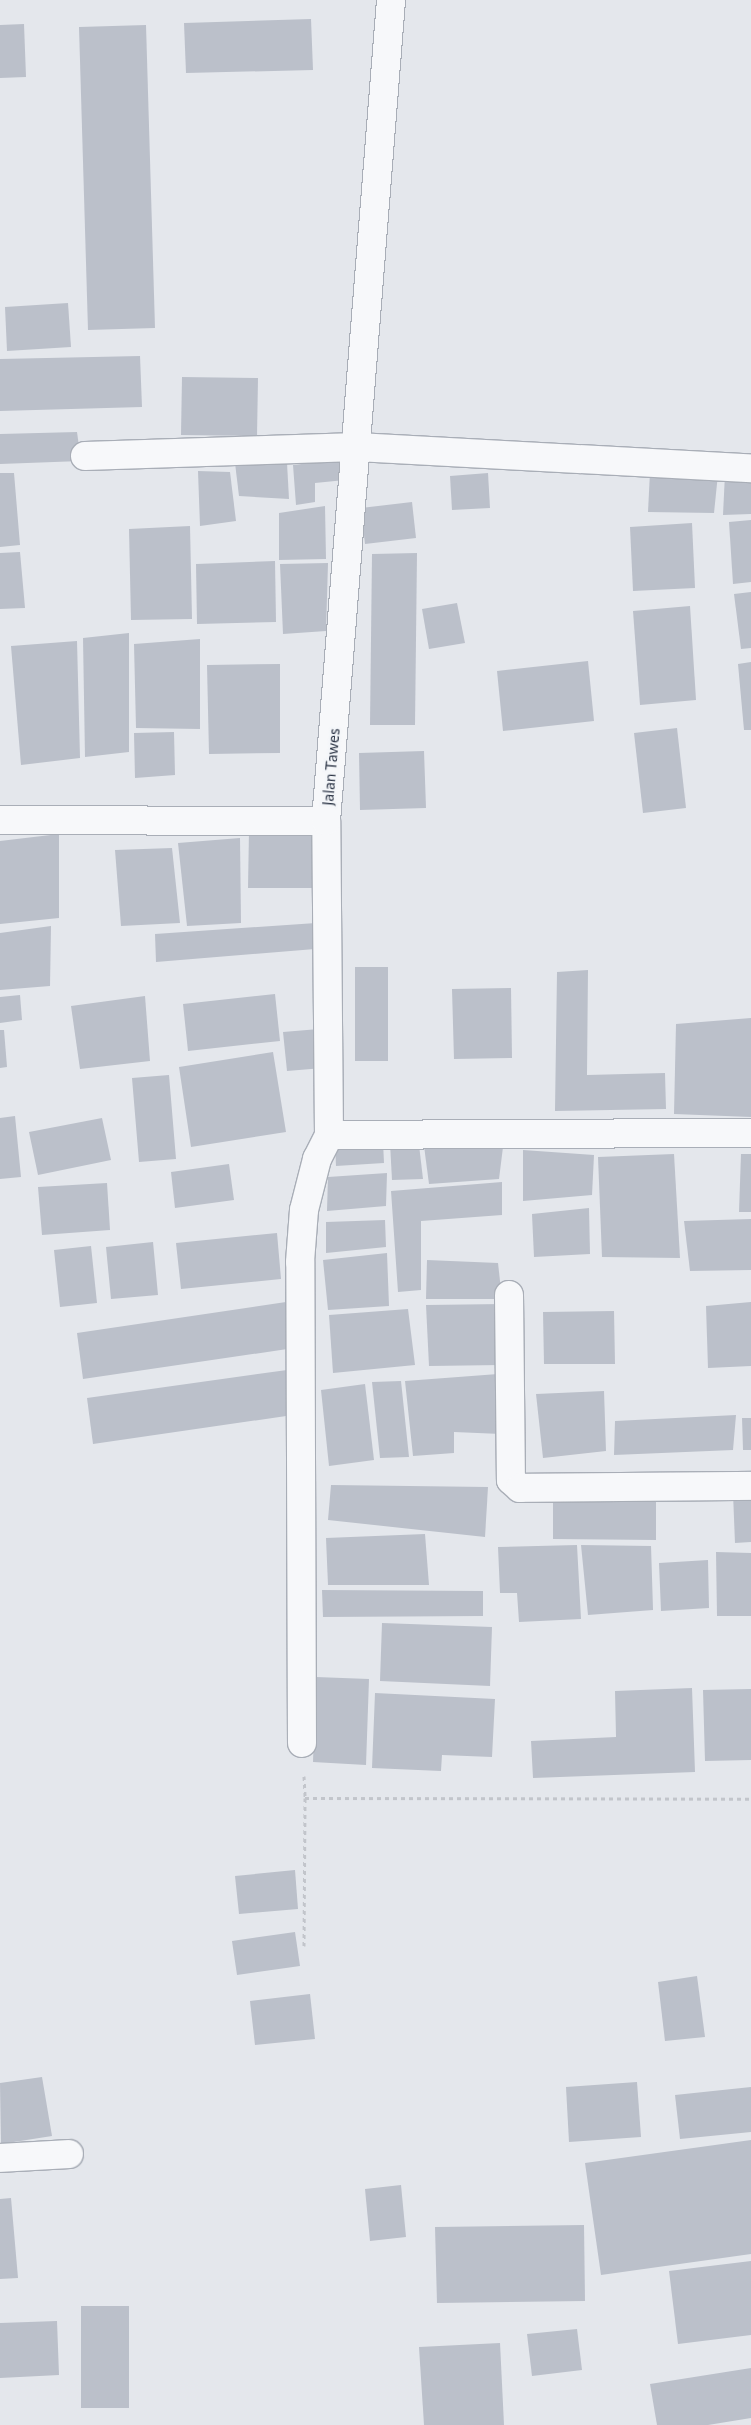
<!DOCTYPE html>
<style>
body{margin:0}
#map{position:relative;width:751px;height:2425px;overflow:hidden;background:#e4e7ec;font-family:Commissioner,sans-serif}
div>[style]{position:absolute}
.building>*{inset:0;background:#bbc0ca}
.path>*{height:3px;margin-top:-1.5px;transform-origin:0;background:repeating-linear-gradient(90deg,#c2c5cb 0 4px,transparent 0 8px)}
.roads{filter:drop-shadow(1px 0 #a9aeb7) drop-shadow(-1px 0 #a9aeb7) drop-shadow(0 1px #a9aeb7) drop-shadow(0 -1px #a9aeb7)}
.minor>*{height:28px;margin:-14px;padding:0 14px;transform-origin:14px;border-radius:14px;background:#f7f8fa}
span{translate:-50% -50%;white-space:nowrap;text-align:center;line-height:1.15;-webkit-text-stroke:5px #f4f6f9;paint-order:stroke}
.street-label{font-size:15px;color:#2b3445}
</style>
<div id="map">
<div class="building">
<div style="clip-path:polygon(311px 19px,313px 70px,186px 73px,184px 23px)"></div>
<div style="clip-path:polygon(24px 24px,26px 77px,0 78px,0 25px)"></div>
<div style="clip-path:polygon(146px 25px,155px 328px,88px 330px,79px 27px)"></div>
<div style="clip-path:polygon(68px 303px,71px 347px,7px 351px,5px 307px)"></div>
<div style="clip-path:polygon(140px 356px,142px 407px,0 411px,0 359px)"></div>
<div style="clip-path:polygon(182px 377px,258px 378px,257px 436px,181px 435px)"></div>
<div style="clip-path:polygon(77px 432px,81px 461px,0 464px,0 434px)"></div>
<div style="clip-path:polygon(344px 459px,345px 480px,315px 483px,315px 502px,296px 505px,293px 465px)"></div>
<div style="clip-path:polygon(235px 463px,287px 463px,289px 499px,239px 496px)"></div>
<div style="clip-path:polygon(198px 471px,230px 472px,236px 521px,200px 526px)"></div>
<div style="clip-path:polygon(650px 472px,718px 474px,714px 513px,648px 512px)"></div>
<div style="clip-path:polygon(0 473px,14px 473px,20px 545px,0 547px)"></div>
<div style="clip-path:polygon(488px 473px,490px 508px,452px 510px,450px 476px)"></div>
<div style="clip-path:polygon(725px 474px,751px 476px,751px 514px,723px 515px)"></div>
<div style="clip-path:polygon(412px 502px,416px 538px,365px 544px,361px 508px)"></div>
<div style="clip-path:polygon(325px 506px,326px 559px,279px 560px,279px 513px)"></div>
<div style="clip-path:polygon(751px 520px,751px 582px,733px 584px,729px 522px)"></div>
<div style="clip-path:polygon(692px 523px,695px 588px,633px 591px,630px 527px)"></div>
<div style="clip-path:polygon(190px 526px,192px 619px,131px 620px,129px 529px)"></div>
<div style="clip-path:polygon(20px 552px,25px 608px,0 609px,0 553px)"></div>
<div style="clip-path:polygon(417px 553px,415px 725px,370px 725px,372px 554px)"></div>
<div style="clip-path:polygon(275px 561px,276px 622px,197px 624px,196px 564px)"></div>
<div style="clip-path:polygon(328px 563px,326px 631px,283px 634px,280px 564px)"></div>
<div style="clip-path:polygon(751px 592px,751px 648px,741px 649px,734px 594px)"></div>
<div style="clip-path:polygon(457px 603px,465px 643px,429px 649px,422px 609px)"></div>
<div style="clip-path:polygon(690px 606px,696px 700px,640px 705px,633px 611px)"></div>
<div style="clip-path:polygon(129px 633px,129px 752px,85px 757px,83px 638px)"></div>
<div style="clip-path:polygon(200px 639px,200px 729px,136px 728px,134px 644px)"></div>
<div style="clip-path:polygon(77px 641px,80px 758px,21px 765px,11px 646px)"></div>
<div style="clip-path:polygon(588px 661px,594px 721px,503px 731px,497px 671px)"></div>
<div style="clip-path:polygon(751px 662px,751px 730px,744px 730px,738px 664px)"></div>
<div style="clip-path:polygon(280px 664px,280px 753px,209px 754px,207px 665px)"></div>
<div style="clip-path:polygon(677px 728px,686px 808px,643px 813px,634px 733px)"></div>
<div style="clip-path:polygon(174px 732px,175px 775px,135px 778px,134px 733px)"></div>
<div style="clip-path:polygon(424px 751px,426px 808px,360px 810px,359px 753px)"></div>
<div style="clip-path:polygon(319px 828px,316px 888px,248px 888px,249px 831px)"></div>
<div style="clip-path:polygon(59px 834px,59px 918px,0 924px,0 841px)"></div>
<div style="clip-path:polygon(240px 838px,241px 923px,187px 926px,178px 843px)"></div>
<div style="clip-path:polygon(172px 848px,180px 923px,121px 926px,115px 850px)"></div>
<div style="clip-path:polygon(316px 923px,315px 949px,156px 962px,155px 934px)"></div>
<div style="clip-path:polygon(51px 926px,50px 986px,0 990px,0 933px)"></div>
<div style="clip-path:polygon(355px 967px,388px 967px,388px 1061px,355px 1061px)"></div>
<div style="clip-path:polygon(588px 970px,587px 1075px,665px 1073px,666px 1109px,555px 1111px,557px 972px)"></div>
<div style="clip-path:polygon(511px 988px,512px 1058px,454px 1059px,452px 989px)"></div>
<div style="clip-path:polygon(275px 994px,280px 1041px,188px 1051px,183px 1004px)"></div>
<div style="clip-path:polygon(20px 995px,22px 1020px,0 1023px,0 997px)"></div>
<div style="clip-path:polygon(145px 996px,150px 1061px,80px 1069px,71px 1006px)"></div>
<div style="clip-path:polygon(751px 1018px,751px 1117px,674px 1114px,676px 1024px)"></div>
<div style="clip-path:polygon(319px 1029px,323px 1068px,287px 1071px,283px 1032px)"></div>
<div style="clip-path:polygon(0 1030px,4px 1030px,7px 1067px,0 1068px)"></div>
<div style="clip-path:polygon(273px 1052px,286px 1132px,191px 1147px,179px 1067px)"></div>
<div style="clip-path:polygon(169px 1075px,176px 1159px,139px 1162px,132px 1078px)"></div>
<div style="clip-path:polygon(15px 1116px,21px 1177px,0 1179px,0 1118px)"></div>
<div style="clip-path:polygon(102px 1118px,111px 1160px,38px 1175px,29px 1132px)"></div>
<div style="clip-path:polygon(335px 1141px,383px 1142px,384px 1163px,336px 1166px)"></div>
<div style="clip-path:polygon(390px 1143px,419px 1145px,423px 1179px,392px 1180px)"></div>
<div style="clip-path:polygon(424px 1146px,503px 1147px,499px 1179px,429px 1184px)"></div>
<div style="clip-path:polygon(523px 1150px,594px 1155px,592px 1195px,523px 1201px)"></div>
<div style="clip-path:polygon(674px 1154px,680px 1258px,602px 1257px,598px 1157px)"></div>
<div style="clip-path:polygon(741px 1154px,751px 1154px,751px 1212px,739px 1212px)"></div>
<div style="clip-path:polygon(229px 1164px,234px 1200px,175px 1208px,171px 1172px)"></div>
<div style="clip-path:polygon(387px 1173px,386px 1206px,327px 1211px,328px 1177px)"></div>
<div style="clip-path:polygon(502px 1182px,502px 1215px,421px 1221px,421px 1290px,398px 1292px,391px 1191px)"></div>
<div style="clip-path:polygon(107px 1183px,110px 1230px,42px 1235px,38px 1187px)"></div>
<div style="clip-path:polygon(589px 1208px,590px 1254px,534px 1257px,532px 1214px)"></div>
<div style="clip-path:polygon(751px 1219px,751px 1270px,690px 1271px,684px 1221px)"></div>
<div style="clip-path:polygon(385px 1220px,386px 1247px,326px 1253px,326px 1222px)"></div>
<div style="clip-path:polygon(277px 1233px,281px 1279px,181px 1289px,176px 1243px)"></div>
<div style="clip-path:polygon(153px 1242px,158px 1295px,111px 1299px,106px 1247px)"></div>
<div style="clip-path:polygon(91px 1246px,97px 1303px,60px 1307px,54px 1250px)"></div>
<div style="clip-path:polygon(387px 1253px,389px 1306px,328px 1310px,323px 1260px)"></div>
<div style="clip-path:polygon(427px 1260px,498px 1263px,502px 1299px,426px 1299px)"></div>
<div style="clip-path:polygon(286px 1302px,294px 1348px,83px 1379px,77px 1333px)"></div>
<div style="clip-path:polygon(751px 1302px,751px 1366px,708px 1368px,706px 1306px)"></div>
<div style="clip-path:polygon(503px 1304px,501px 1365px,429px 1366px,426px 1305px)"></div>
<div style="clip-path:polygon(408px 1309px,415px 1365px,333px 1373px,329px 1315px)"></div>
<div style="clip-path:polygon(614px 1311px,615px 1364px,544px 1364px,543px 1312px)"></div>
<div style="clip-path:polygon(287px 1370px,293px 1415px,93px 1444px,87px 1398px)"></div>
<div style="clip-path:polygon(498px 1374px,501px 1434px,454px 1432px,454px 1453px,413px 1456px,405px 1381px)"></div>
<div style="clip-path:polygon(401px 1381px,409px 1457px,380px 1458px,372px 1382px)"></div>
<div style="clip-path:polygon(365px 1384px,374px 1460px,329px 1466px,321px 1390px)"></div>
<div style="clip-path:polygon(604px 1391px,606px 1451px,543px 1458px,536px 1394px)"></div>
<div style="clip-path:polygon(736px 1415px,733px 1450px,614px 1455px,615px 1421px)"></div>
<div style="clip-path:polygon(742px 1418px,751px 1418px,751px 1450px,743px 1450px)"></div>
<div style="clip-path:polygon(331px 1485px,488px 1487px,485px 1537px,328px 1520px)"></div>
<div style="clip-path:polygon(656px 1491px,656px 1540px,553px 1539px,553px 1495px)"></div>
<div style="clip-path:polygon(751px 1492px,751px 1542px,735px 1543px,733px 1493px)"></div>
<div style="clip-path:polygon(425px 1534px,429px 1585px,328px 1585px,326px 1538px)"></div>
<div style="clip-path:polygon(577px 1545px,581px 1619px,519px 1622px,517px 1593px,500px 1593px,498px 1547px)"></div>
<div style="clip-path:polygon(581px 1545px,651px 1546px,653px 1610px,588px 1615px)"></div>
<div style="clip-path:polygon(716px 1552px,751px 1553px,751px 1616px,717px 1616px)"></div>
<div style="clip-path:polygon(708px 1560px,709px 1608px,661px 1611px,659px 1563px)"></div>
<div style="clip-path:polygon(322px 1590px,483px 1591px,483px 1616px,323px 1617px)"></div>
<div style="clip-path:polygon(382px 1623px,492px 1627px,490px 1686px,380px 1681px)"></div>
<div style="clip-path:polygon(316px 1677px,369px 1679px,366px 1765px,313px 1762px)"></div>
<div style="clip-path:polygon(692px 1688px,695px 1772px,533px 1778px,531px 1741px,616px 1737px,615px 1691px)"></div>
<div style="clip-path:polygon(751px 1689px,751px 1760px,705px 1761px,703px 1690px)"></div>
<div style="clip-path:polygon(375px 1693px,495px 1699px,492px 1757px,442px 1755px,441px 1771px,372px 1768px)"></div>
<div style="clip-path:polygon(295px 1870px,298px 1909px,239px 1914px,235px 1876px)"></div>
<div style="clip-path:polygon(295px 1932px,300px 1966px,237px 1975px,232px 1941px)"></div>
<div style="clip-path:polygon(697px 1976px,705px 2037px,665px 2041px,658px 1982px)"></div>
<div style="clip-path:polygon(310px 1994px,315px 2039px,255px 2045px,250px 2001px)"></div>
<div style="clip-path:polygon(42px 2077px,52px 2136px,1px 2144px,0 2083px)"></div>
<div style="clip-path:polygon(637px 2082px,641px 2137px,569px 2142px,566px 2087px)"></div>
<div style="clip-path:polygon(751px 2087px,751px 2132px,680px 2139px,675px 2095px)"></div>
<div style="clip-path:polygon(751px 2140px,751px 2254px,601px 2275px,585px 2163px)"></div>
<div style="clip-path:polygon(401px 2185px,406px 2237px,370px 2241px,365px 2189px)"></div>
<div style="clip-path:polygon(11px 2198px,18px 2278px,0 2279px,0 2199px)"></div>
<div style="clip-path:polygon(584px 2225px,585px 2301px,437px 2303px,435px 2227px)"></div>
<div style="clip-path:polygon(751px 2261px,751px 2335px,678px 2344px,669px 2271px)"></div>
<div style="clip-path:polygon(81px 2306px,129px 2306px,129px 2408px,81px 2408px)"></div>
<div style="clip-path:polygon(57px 2321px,59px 2375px,0 2378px,0 2323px)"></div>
<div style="clip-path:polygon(577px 2329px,582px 2370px,532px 2376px,527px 2334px)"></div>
<div style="clip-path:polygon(500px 2343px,504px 2425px,424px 2425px,419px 2347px)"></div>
<div style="clip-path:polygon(751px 2368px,751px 2418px,708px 2425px,657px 2425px,650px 2384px)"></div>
</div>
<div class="path">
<div style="left:304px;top:1776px;width:22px;rotate:87deg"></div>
<div style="left:304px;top:1946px;width:148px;rotate:-89.6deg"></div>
<div style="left:305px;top:1798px;width:446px;rotate:0.1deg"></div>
</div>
<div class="roads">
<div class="minor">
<div style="left:85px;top:456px;width:272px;rotate:-1.9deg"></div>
<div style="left:357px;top:447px;width:395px;rotate:3.1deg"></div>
<div style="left:0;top:820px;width:326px;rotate:0.2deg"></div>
<div style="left:329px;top:1135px;width:422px;rotate:-0.3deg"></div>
<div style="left:509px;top:1295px;width:185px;rotate:89.4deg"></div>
<div style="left:511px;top:1480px;width:12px;rotate:42deg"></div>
<div style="left:520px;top:1488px;width:231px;rotate:-0.5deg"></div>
<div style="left:302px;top:1743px;width:481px;rotate:-90.2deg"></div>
<div style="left:300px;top:1262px;width:52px;rotate:-85.6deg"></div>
<div style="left:304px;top:1210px;width:53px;rotate:-75.7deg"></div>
<div style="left:317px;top:1159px;width:27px;rotate:-63deg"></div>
<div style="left:329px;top:1135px;width:314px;rotate:-90.5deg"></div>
<div style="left:326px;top:821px;width:824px;rotate:-85.47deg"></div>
<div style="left:0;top:2158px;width:69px;rotate:-3.3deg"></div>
</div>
</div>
<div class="street-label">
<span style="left:331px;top:767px;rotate:-85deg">Jalan Tawes</span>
</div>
</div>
